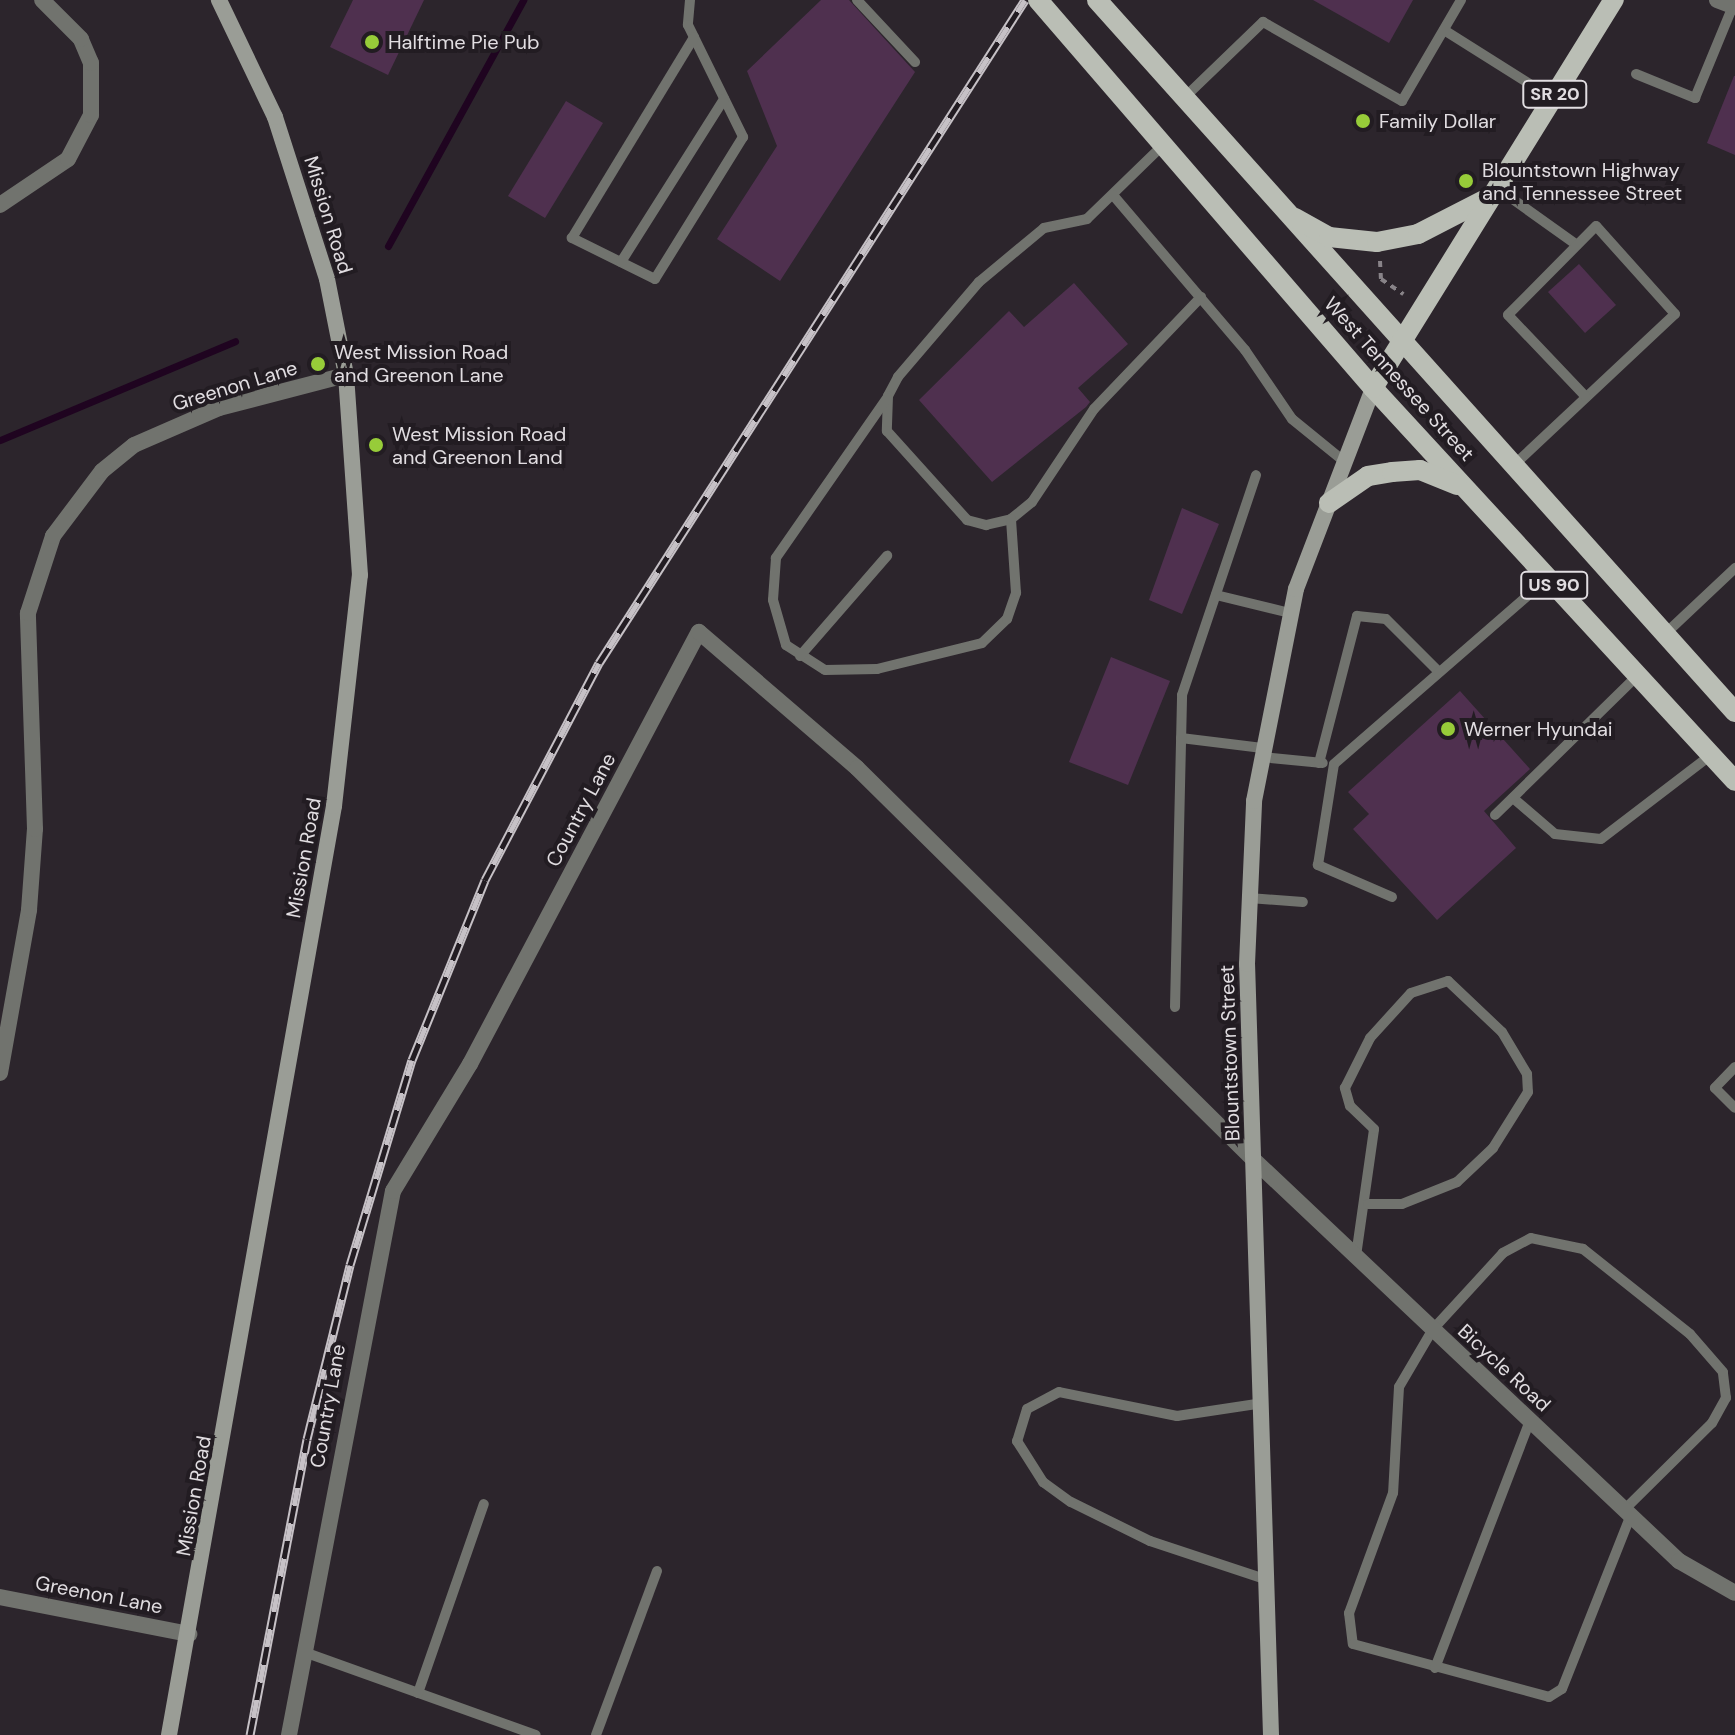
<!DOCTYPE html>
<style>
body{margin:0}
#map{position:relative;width:1735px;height:1735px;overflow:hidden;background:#2c252c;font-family:"DM Sans",sans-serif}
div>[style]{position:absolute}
.stream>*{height:7px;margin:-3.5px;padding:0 3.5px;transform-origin:3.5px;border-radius:3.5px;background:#1f0420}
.building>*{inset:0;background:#4f304f}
.path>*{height:4px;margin-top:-2px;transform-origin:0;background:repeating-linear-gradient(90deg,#888388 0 6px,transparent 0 12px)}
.lane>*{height:10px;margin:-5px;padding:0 5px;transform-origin:5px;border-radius:5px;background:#71736e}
.street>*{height:16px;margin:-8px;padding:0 8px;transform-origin:8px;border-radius:8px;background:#71736e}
.secondary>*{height:16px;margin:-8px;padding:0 8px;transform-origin:8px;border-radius:8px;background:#9a9d96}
.primary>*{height:20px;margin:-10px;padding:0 10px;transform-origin:10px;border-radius:10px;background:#babeb5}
.rail>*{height:9px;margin-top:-4.5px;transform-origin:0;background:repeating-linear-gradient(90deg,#221c22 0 18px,#c6c1c6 0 36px);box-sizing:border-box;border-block:2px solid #c6c1c6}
.dots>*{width:22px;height:22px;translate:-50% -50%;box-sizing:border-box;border:4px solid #221c22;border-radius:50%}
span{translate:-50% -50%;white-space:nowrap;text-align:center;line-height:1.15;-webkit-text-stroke:8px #221c22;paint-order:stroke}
.shield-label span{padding:2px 6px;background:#221c22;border:2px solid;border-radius:6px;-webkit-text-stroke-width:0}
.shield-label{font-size:18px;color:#e1dde1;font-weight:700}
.poi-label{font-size:20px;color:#e1dde1}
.left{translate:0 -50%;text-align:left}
.street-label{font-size:20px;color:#e1dde1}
</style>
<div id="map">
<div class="stream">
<div style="left:388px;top:246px;width:281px;rotate:-61.2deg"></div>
<div style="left:0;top:440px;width:255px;rotate:-22.8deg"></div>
</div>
<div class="building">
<div style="clip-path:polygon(353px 0,424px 0,388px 75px,330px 47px)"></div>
<div style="clip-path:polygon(821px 0,849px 0,915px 72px,780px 281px,717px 239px,777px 146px,747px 71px)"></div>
<div style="clip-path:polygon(1313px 0,1413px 0,1389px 43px)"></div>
<div style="clip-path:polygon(1734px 76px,1735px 76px,1735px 155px,1707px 143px)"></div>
<div style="clip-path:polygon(566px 101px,603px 123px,545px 218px,508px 196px)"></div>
<div style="clip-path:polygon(1579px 264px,1616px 305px,1585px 333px,1548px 292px)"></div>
<div style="clip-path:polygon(1074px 283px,1128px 344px,1078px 388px,1090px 402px,1086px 407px,992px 482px,919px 400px,1009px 311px,1024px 327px)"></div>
<div style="clip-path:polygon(1182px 508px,1219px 524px,1182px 614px,1149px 600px)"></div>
<div style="clip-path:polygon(1111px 657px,1170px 681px,1128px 785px,1069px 762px)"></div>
<div style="clip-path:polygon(1460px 691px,1530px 769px,1484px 811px,1516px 848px,1437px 920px,1353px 829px,1369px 814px,1348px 792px)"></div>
</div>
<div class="path">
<div style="left:1380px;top:261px;width:18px;rotate:87deg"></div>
<div style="left:1381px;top:279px;width:27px;rotate:34deg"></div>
</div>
<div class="lane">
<div style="left:690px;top:0;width:25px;rotate:95deg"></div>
<div style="left:688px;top:25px;width:125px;rotate:63.8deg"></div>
<div style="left:743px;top:137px;width:167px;rotate:121.8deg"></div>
<div style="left:655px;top:279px;width:93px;rotate:-153.7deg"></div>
<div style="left:572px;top:238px;width:235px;rotate:-58.7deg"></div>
<div style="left:857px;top:0;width:85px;rotate:46.9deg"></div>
<div style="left:1444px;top:30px;width:128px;rotate:32.2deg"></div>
<div style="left:1636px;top:74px;width:64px;rotate:22.1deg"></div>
<div style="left:1695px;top:98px;width:100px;rotate:-67.6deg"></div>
<div style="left:1184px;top:98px;width:110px;rotate:-43.9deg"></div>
<div style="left:1263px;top:22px;width:160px;rotate:29.6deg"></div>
<div style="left:1402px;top:101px;width:117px;rotate:-59.7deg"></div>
<div style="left:1163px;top:145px;width:106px;rotate:135.8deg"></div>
<div style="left:1087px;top:219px;width:44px;rotate:168.2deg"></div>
<div style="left:1044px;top:228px;width:85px;rotate:140.3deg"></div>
<div style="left:979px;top:282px;width:125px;rotate:130.5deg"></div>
<div style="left:898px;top:377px;width:21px;rotate:118deg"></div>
<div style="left:888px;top:396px;width:35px;rotate:92deg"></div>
<div style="left:887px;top:431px;width:120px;rotate:48deg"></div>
<div style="left:967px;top:520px;width:20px;rotate:15deg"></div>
<div style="left:986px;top:525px;width:26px;rotate:-13deg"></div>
<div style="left:1011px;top:519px;width:27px;rotate:-39deg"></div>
<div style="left:1032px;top:502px;width:112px;rotate:-56.3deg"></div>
<div style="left:1094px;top:409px;width:155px;rotate:-46.3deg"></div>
<div style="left:1497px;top:188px;width:98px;rotate:35.5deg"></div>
<div style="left:1113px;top:195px;width:204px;rotate:49.6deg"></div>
<div style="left:1245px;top:350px;width:83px;rotate:55.7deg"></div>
<div style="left:1292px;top:419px;width:68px;rotate:39.1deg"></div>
<div style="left:621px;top:262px;width:193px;rotate:-57.7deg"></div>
<div style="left:887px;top:398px;width:195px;rotate:124.8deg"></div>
<div style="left:776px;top:558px;width:42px;rotate:94.1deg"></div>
<div style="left:773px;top:600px;width:47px;rotate:73.9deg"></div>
<div style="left:786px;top:645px;width:46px;rotate:32.7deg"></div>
<div style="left:825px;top:670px;width:52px;rotate:-1.1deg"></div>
<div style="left:877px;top:669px;width:108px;rotate:-13.9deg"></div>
<div style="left:982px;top:643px;width:35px;rotate:-44deg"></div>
<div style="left:1007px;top:619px;width:28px;rotate:-71deg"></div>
<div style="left:1016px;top:593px;width:74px;rotate:-93.9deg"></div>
<div style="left:1513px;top:466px;width:222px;rotate:-43.2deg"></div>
<div style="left:1675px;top:314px;width:118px;rotate:-131.9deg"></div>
<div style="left:1596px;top:226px;width:125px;rotate:134.7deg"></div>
<div style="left:1508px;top:315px;width:113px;rotate:46.4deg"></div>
<div style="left:1216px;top:595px;width:76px;rotate:13.7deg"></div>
<div style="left:1664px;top:635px;width:98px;rotate:-43.3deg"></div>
<div style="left:800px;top:656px;width:133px;rotate:-49deg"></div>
<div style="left:1181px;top:738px;width:82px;rotate:7deg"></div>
<div style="left:1261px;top:757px;width:62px;rotate:5.5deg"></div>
<div style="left:1319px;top:763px;width:152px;rotate:-75.5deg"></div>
<div style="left:1357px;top:616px;width:29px;rotate:6deg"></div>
<div style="left:1386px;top:619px;width:75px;rotate:45deg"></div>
<div style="left:1513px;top:798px;width:55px;rotate:40.6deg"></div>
<div style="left:1555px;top:834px;width:46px;rotate:6.2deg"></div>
<div style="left:1601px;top:839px;width:138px;rotate:-37.4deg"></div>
<div style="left:1495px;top:815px;width:199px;rotate:-44.4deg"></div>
<div style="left:1392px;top:897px;width:81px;rotate:-156.6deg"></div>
<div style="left:1318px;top:865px;width:102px;rotate:-81deg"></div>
<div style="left:1334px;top:764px;width:284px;rotate:-41deg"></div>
<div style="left:1249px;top:898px;width:54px;rotate:4.2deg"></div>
<div style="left:1175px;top:1007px;width:312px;rotate:-88.7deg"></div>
<div style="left:1182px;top:695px;width:232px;rotate:-71.4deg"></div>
<div style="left:1735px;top:1067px;width:29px;rotate:134deg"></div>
<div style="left:1715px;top:1088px;width:28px;rotate:45deg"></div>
<div style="left:1356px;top:1256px;width:128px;rotate:-81.9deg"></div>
<div style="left:1374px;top:1129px;width:33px;rotate:-136deg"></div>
<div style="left:1350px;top:1106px;width:19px;rotate:-106deg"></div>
<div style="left:1345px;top:1088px;width:56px;rotate:-63.4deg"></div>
<div style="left:1370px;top:1038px;width:61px;rotate:-47.7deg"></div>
<div style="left:1411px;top:993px;width:39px;rotate:-18deg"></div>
<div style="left:1448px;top:981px;width:74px;rotate:43.4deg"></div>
<div style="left:1502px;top:1032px;width:49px;rotate:59.2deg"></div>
<div style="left:1527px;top:1074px;width:18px;rotate:87deg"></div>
<div style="left:1528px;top:1092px;width:66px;rotate:122deg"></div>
<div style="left:1493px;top:1148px;width:50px;rotate:136.6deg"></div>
<div style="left:1457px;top:1182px;width:59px;rotate:158.2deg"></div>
<div style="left:1402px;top:1204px;width:34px;rotate:180deg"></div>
<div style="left:1263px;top:1403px;width:87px;rotate:171.4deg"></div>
<div style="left:1177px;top:1416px;width:120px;rotate:-168.5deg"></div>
<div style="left:1059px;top:1392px;width:36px;rotate:152deg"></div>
<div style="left:1027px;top:1409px;width:34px;rotate:107deg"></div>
<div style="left:1017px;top:1441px;width:49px;rotate:57.6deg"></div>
<div style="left:1043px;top:1482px;width:34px;rotate:36deg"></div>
<div style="left:1071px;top:1502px;width:88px;rotate:26.3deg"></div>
<div style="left:1150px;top:1541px;width:124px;rotate:18.3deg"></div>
<div style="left:1625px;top:1509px;width:122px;rotate:-44.7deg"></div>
<div style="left:1712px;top:1423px;width:29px;rotate:-61deg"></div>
<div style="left:1726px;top:1398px;width:26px;rotate:-97deg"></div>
<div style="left:1723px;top:1372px;width:50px;rotate:-131deg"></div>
<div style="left:1690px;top:1334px;width:137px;rotate:-141.5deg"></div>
<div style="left:1583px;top:1249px;width:53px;rotate:-168.1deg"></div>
<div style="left:1531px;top:1238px;width:32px;rotate:152deg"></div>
<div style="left:1503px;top:1253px;width:103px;rotate:132.6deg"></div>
<div style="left:1433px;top:1329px;width:67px;rotate:120.4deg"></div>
<div style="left:1399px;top:1387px;width:106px;rotate:93.2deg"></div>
<div style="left:1393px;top:1493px;width:128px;rotate:110.1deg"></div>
<div style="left:1349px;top:1613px;width:31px;rotate:83deg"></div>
<div style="left:1353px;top:1644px;width:203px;rotate:15.1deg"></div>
<div style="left:1549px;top:1697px;width:15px;rotate:-32deg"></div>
<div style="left:1562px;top:1689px;width:187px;rotate:-68.4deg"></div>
<div style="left:304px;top:1652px;width:246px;rotate:19.7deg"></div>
<div style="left:1435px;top:1668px;width:266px;rotate:-69deg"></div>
<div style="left:418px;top:1693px;width:200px;rotate:-70.8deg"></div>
<div style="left:596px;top:1735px;width:175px;rotate:-69.6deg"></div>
</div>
<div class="street">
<div style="left:1717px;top:0;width:19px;rotate:21deg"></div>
<div style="left:0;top:205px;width:82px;rotate:-34.1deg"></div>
<div style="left:68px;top:159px;width:50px;rotate:-62.4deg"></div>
<div style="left:91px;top:115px;width:52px;rotate:-90deg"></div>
<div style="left:91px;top:63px;width:26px;rotate:-113deg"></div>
<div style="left:81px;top:39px;width:55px;rotate:-135deg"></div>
<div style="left:0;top:1073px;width:166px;rotate:-79.9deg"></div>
<div style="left:29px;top:910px;width:81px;rotate:-85.8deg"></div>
<div style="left:35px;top:829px;width:216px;rotate:-91.9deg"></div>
<div style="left:28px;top:613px;width:81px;rotate:-72deg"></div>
<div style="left:53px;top:536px;width:81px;rotate:-53deg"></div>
<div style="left:102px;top:471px;width:41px;rotate:-39.1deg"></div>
<div style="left:134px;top:445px;width:93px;rotate:-23.5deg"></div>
<div style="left:219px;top:408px;width:131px;rotate:-14.6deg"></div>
<div style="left:0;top:1597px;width:193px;rotate:11.1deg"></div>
<div style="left:289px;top:1735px;width:554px;rotate:-79.18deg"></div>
<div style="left:393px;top:1191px;width:149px;rotate:-58.8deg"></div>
<div style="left:470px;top:1064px;width:489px;rotate:-62.1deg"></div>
<div style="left:699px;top:632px;width:208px;rotate:40.7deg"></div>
<div style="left:857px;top:768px;width:558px;rotate:44.64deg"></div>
<div style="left:1254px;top:1160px;width:584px;rotate:43.34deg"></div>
<div style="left:1679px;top:1561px;width:64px;rotate:29.7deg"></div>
</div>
<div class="secondary">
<div style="left:169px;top:1735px;width:944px;rotate:-79.93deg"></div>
<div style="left:334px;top:806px;width:232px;rotate:-83.6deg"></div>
<div style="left:360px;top:575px;width:200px;rotate:-94deg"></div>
<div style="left:346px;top:375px;width:98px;rotate:-101.2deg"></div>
<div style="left:327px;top:279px;width:170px;rotate:-107.8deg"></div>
<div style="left:275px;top:117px;width:130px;rotate:-115.6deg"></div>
<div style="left:1271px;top:1735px;width:771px;rotate:-91.78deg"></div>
<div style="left:1247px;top:964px;width:163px;rotate:-87.5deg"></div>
<div style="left:1254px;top:801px;width:216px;rotate:-78.8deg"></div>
<div style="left:1296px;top:589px;width:215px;rotate:-69deg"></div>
</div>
<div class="primary">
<div style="left:1038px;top:0;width:513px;rotate:49.19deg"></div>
<div style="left:1373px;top:388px;width:534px;rotate:47.35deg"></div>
<div style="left:1097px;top:0;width:956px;rotate:48.14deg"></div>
<div style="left:1295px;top:218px;width:39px;rotate:29deg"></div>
<div style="left:1329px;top:237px;width:48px;rotate:5.9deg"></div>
<div style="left:1377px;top:242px;width:42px;rotate:-11deg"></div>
<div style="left:1418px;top:234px;width:79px;rotate:-27.2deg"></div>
<div style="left:1373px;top:388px;width:457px;rotate:-58.2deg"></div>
<div style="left:1329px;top:503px;width:47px;rotate:-34.7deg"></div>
<div style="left:1368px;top:476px;width:24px;rotate:-9deg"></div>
<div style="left:1392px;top:472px;width:28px;rotate:-4deg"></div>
<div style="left:1420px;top:470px;width:40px;rotate:22deg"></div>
</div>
<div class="rail">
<div style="left:250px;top:1735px;width:301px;rotate:-79.1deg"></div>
<div style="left:307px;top:1439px;width:179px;rotate:-76.1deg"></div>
<div style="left:350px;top:1265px;width:214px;rotate:-73.2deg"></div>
<div style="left:412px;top:1060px;width:194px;rotate:-67.9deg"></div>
<div style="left:485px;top:880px;width:245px;rotate:-62.3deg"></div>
<div style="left:599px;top:663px;width:788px;rotate:-57.28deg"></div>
</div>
<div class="dots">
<div style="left:372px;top:42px;background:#97cc39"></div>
<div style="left:1363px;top:121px;background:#97cc39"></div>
<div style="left:1466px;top:181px;background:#97cc39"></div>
<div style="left:318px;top:364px;background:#97cc39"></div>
<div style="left:376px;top:445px;background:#97cc39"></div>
<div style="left:1448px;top:729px;background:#97cc39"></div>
</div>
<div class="shield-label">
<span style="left:1555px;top:94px">SR 20</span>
<span style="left:1554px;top:585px">US 90</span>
</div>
<div class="poi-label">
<span class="left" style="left:388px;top:42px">Halftime Pie Pub</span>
<span class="left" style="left:1379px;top:121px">Family Dollar</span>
<span class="left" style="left:1482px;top:182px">Blountstown Highway<br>and Tennessee Street</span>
<span class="left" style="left:334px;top:364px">West Mission Road<br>and Greenon Lane</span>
<span class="left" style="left:392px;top:446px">West Mission Road<br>and Greenon Land</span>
<span class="left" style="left:1464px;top:729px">Werner Hyundai</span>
</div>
<div class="street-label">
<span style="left:328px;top:215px;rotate:73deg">Mission Road</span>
<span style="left:1399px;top:379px;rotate:48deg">West Tennessee Street</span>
<span style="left:235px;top:386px;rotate:-17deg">Greenon Lane</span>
<span style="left:581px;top:810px;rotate:-62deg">Country Lane</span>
<span style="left:304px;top:858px;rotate:-80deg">Mission Road</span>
<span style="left:1230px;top:1053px;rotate:-92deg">Blountstown Street</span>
<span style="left:1504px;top:1368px;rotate:43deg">Bicycle Road</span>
<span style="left:328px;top:1406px;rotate:-80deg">Country Lane</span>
<span style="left:194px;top:1496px;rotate:-80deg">Mission Road</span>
<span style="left:99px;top:1595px;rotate:11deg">Greenon Lane</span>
</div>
</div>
